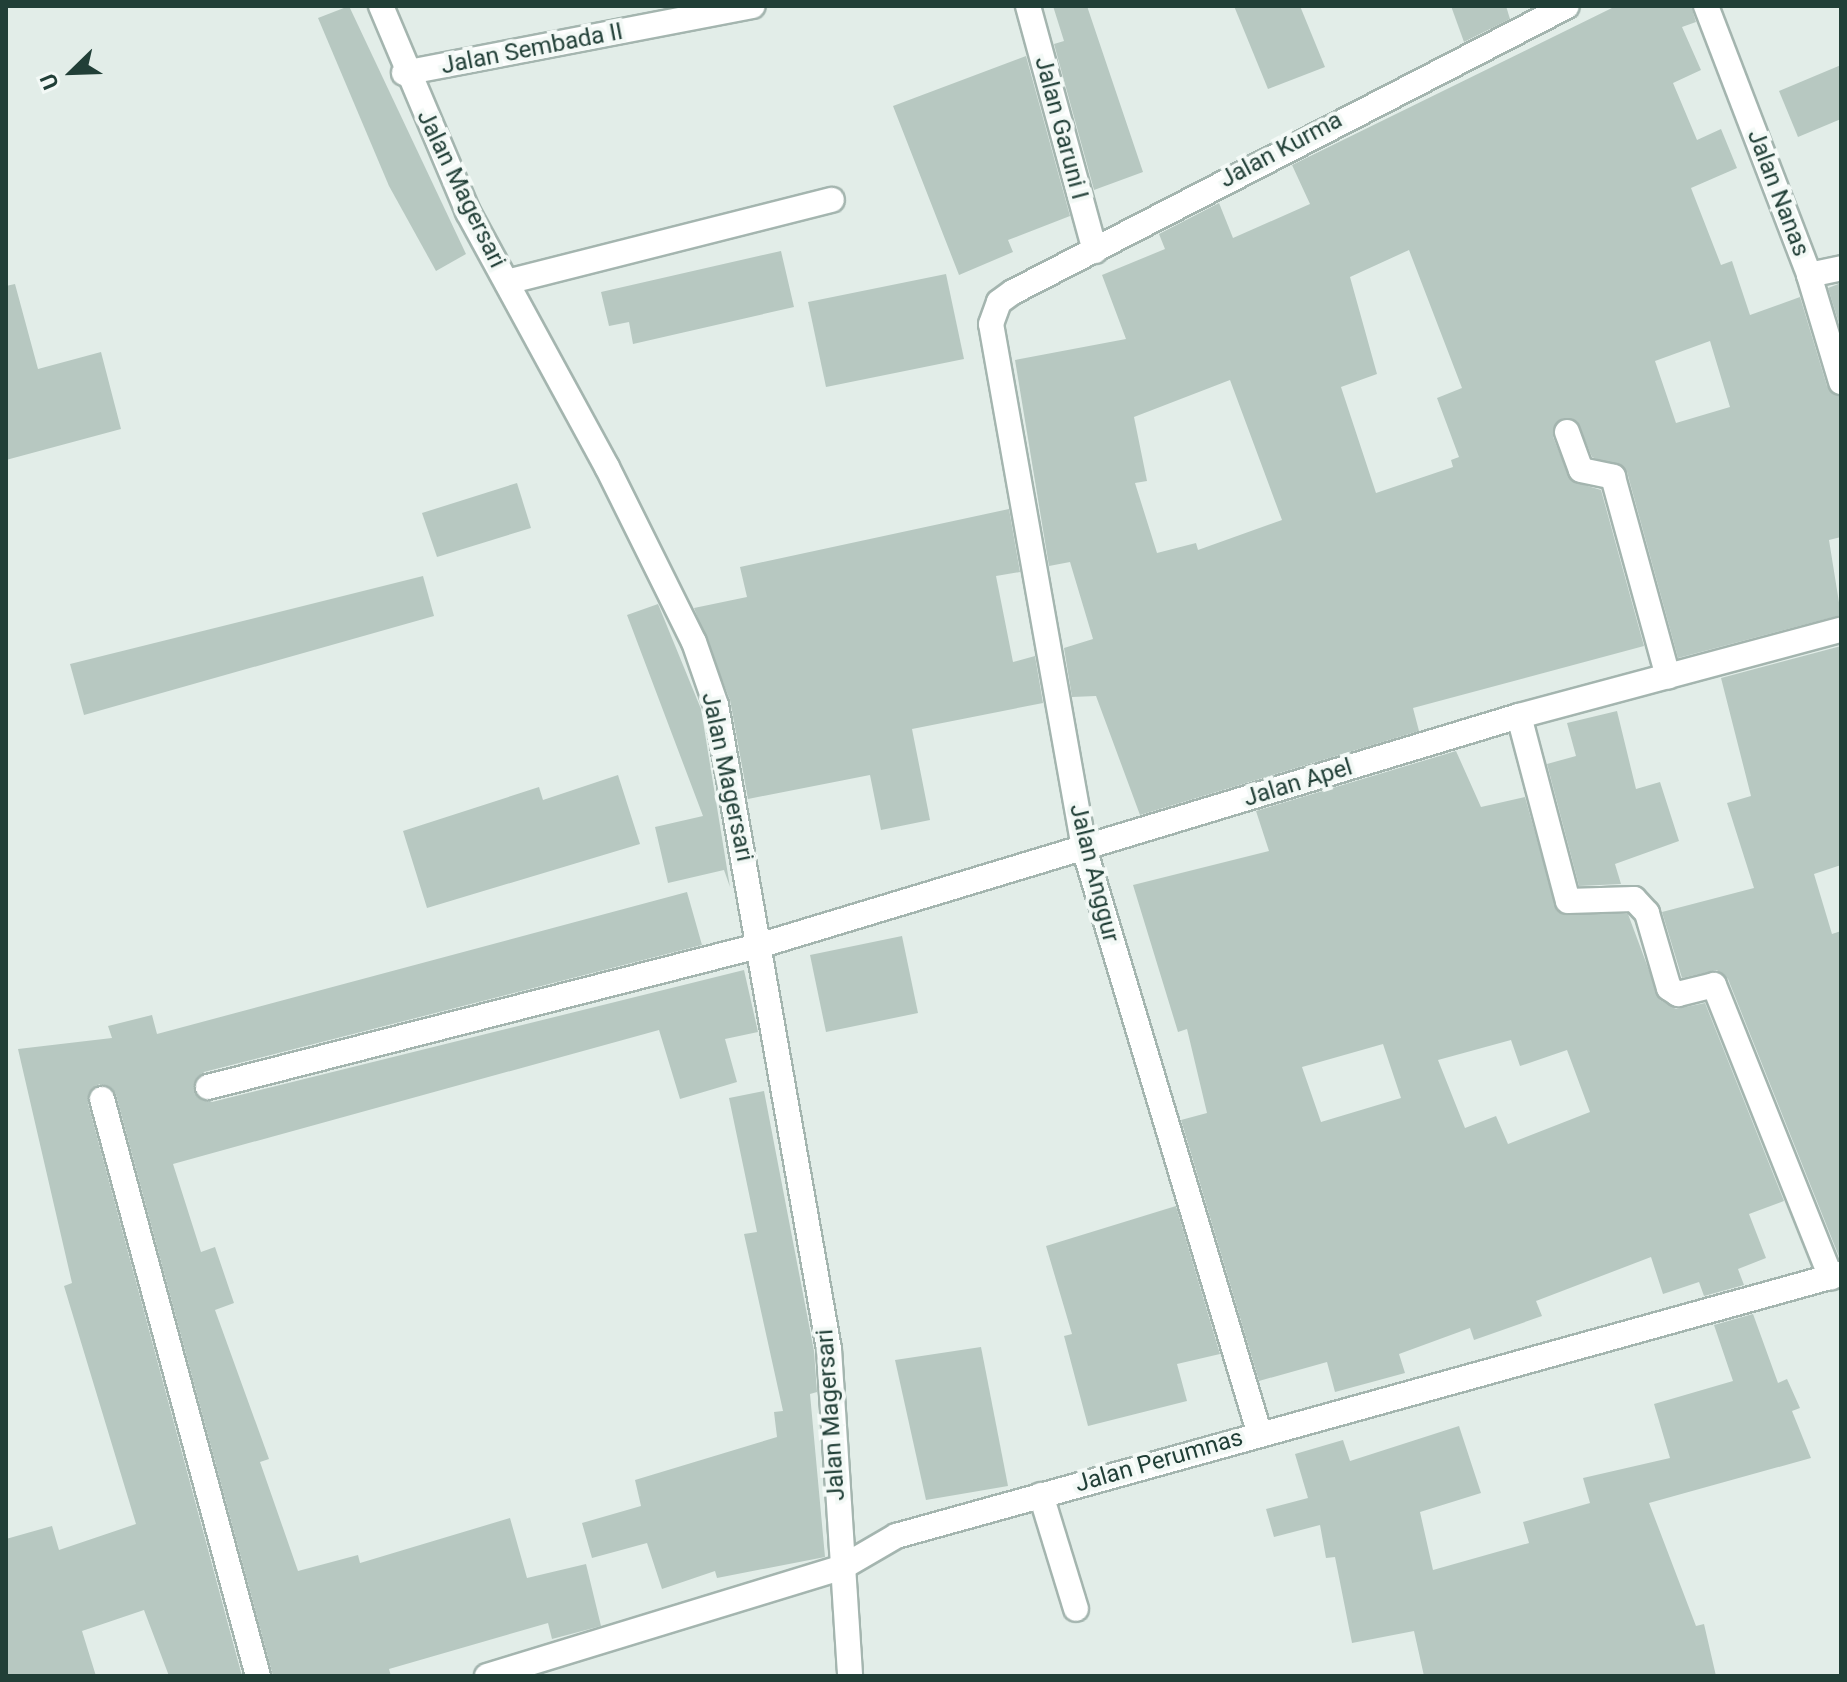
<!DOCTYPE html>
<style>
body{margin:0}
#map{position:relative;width:1847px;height:1682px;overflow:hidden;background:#e2ede8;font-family:Roboto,sans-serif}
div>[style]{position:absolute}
.building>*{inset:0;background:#b7c8c1}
.roads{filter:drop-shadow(2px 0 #a4b5af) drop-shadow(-2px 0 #a4b5af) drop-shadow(0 2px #a4b5af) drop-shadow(0 -2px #a4b5af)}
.minor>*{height:24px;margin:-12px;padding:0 12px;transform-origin:12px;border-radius:12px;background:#fff}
.tertiary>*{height:24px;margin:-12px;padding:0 12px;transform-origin:12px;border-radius:12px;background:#fff}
span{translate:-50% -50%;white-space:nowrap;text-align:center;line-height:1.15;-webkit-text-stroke:8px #f3f9f6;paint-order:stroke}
.street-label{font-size:24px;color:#213f37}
.frame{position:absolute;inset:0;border:8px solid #213f37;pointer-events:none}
.north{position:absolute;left:32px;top:32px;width:80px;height:80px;-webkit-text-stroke:6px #f3f9f6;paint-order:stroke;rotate:247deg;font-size:22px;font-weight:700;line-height:32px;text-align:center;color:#213f37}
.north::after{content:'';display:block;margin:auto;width:28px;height:36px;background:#213f37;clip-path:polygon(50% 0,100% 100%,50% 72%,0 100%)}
</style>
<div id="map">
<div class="building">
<div style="clip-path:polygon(349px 6px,466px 254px,436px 271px,389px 186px,318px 18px)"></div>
<div style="clip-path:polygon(1053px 6px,1087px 6px,1143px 172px,1094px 190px,1054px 44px,1064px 41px)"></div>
<div style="clip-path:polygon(1234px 6px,1300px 6px,1325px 67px,1268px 89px)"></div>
<div style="clip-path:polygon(1451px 6px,1506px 6px,1510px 19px,1464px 42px)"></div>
<div style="clip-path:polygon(evenodd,1616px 6px,1691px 6px,1696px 22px,1682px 27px,1701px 70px,1673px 83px,1697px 140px,1721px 129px,1737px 168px,1691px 188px,1721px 265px,1732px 261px,1750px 315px,1800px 297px,1827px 386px,1841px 397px,1841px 537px,1829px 540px,1841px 615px,1678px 658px,1627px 472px,1592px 457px,1577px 421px,1563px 418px,1553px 437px,1571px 481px,1601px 490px,1644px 646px,1413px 708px,1419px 731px,1140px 815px,1096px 696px,1072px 697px,1064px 648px,1093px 639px,1070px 562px,1049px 566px,1015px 360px,1126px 339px,1102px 275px,1165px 249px,1159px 234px,1219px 203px,1233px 238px,1310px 204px,1292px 165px,1616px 6px,1409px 250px,1462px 388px,1437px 398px,1459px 457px,1451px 460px,1453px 467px,1376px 493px,1341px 387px,1377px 374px,1350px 277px,1409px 250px,1616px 6px,1710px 341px,1730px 407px,1676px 423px,1655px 361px,1710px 341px,1616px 6px,1230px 380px,1282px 520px,1198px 550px,1196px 543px,1157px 553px,1135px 483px,1147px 481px,1134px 417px,1230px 380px)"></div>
<div style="clip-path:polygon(1026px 56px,1070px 216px,1008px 240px,1013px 252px,959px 275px,893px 106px)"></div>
<div style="clip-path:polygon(1841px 65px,1841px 119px,1798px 137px,1779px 91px)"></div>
<div style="clip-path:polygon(781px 251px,794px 307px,633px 344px,629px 322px,609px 326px,601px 292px)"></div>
<div style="clip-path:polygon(946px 274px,964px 359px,826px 387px,808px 302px)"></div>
<div style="clip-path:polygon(1841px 283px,1841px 330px,1828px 288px)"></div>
<div style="clip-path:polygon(15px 284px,38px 369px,101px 352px,121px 429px,6px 460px,6px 286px)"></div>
<div style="clip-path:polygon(517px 483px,531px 528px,437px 557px,422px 513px)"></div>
<div style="clip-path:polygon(1009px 509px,1020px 572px,996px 576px,1013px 662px,1035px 656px,1043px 703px,912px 729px,930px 820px,881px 830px,870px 775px,748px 799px,730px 700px,694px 608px,747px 597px,740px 567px)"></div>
<div style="clip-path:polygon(423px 576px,434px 616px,84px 715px,70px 664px)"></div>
<div style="clip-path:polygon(658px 604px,701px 709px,730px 887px,724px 870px,668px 883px,655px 827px,703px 816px,627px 615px)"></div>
<div style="clip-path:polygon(1841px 646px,1841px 865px,1814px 874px,1832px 934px,1841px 931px,1840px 1259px,1728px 979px,1717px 970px,1682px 978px,1662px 912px,1754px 888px,1727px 803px,1751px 796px,1721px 678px)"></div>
<div style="clip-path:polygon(1617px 711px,1636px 789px,1660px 782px,1679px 841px,1615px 864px,1621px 884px,1579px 886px,1547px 764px,1576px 756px,1567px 723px)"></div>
<div style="clip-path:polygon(evenodd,1456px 751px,1481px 807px,1525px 797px,1557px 911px,1628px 914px,1660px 1000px,1676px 1009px,1705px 1003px,1784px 1201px,1749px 1214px,1766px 1258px,1738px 1269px,1744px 1285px,1704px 1296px,1699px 1282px,1663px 1294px,1651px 1257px,1536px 1301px,1542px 1316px,1474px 1340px,1470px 1328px,1399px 1354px,1405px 1373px,1335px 1392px,1327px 1362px,1259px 1381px,1181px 1120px,1207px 1113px,1187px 1029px,1178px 1032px,1133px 885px,1269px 851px,1256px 811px,1456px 751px,1511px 1040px,1520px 1066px,1567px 1050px,1590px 1112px,1508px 1144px,1496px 1116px,1465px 1128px,1438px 1060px,1511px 1040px,1456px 751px,1383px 1044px,1401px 1098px,1321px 1122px,1302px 1067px,1383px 1044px)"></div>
<div style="clip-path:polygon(618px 775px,640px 844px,427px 908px,403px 831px,539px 787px,543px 800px)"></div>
<div style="clip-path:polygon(687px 892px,702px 945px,204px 1072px,194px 1091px,212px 1102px,744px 970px,758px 1032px,725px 1039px,737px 1082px,680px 1099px,659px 1030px,173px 1164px,201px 1252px,215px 1247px,234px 1303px,215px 1310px,269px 1459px,260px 1462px,298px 1571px,358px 1555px,360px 1563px,510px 1518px,527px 1578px,586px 1564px,601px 1626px,552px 1639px,548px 1623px,389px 1669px,391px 1676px,273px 1676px,116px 1095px,99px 1084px,88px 1103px,242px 1676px,169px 1676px,144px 1610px,82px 1631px,96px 1676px,6px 1676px,6px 1539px,52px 1526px,59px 1550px,136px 1524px,64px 1286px,72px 1283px,18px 1049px,112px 1038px,108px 1026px,152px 1015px,157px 1034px)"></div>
<div style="clip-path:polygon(902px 936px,918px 1013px,826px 1032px,810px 955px)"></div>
<div style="clip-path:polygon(764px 1091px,814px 1351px,817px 1392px,810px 1394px,825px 1557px,717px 1578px,715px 1571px,662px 1589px,647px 1543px,592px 1558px,582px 1523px,641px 1506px,635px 1480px,777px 1437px,774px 1412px,783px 1411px,744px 1234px,757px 1232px,729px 1098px)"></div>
<div style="clip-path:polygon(1176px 1206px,1220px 1354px,1177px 1364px,1187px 1401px,1088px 1426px,1064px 1336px,1072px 1334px,1046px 1246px)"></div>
<div style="clip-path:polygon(1753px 1314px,1778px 1383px,1787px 1379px,1800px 1408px,1792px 1411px,1811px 1458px,1649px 1503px,1696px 1626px,1704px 1624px,1716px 1676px,1424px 1676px,1414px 1631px,1352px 1643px,1335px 1557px,1326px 1558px,1320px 1525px,1274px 1537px,1266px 1509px,1308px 1498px,1295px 1454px,1343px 1440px,1350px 1461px,1459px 1426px,1481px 1493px,1420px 1512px,1433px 1570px,1529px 1543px,1523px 1522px,1590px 1503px,1583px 1478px,1670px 1458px,1654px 1404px,1733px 1381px,1714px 1325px)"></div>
<div style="clip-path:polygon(981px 1347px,1008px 1486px,926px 1500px,895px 1360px)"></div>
</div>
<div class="roads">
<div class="minor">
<div style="left:381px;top:6px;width:224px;rotate:67.1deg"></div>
<div style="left:468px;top:212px;width:290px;rotate:61.4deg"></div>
<div style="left:607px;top:467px;width:195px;rotate:63.6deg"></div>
<div style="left:694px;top:642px;width:67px;rotate:70.8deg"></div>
<div style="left:716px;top:705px;width:654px;rotate:80.05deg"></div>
<div style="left:829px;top:1349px;width:328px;rotate:86.3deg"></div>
<div style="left:1028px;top:6px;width:254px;rotate:74.7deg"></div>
<div style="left:1706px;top:6px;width:288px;rotate:69deg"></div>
<div style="left:1809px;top:275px;width:112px;rotate:73.3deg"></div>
<div style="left:404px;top:73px;width:355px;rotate:-10.9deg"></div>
<div style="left:1809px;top:275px;width:33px;rotate:-12deg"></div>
<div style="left:507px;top:282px;width:335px;rotate:-14.2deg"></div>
<div style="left:1567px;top:432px;width:40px;rotate:69.8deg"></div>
<div style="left:1581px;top:470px;width:33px;rotate:12deg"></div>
<div style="left:1613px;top:477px;width:207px;rotate:74.6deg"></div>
<div style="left:1519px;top:716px;width:191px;rotate:75.2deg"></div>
<div style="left:1568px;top:901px;width:66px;rotate:-1.7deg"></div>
<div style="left:1634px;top:899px;width:19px;rotate:47deg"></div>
<div style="left:1647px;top:913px;width:78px;rotate:73.7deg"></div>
<div style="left:1669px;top:988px;width:11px;rotate:34deg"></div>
<div style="left:1678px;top:994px;width:37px;rotate:-14deg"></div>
<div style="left:1714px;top:985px;width:315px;rotate:68.2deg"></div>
<div style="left:208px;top:1087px;width:568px;rotate:-14.38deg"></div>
<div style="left:758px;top:946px;width:795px;rotate:-16.82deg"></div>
<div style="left:1519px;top:716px;width:333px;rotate:-15deg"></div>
<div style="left:102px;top:1099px;width:598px;rotate:74.87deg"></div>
<div style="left:1259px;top:1432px;width:610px;rotate:-106.68deg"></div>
<div style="left:1084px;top:848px;width:532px;rotate:-100.06deg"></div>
<div style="left:991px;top:324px;width:23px;rotate:-70deg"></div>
<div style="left:999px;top:302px;width:17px;rotate:-36deg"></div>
<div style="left:1013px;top:292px;width:623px;rotate:-27.3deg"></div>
<div style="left:1041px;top:1495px;width:119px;rotate:72.9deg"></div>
</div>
<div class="tertiary">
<div style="left:487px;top:1676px;width:370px;rotate:-17deg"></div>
<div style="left:841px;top:1568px;width:64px;rotate:-30.2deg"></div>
<div style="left:896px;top:1536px;width:981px;rotate:-15.5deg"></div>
</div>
</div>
<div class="street-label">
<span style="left:532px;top:49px;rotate:-11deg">Jalan Sembada II</span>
<span style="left:1061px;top:128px;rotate:75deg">Jalan Garuni I</span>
<span style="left:1281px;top:150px;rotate:-28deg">Jalan Kurma</span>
<span style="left:461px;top:189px;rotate:64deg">Jalan Magersari</span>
<span style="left:1778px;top:193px;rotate:69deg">Jalan Nanas</span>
<span style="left:727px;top:777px;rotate:78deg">Jalan Magersari</span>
<span style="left:1298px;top:783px;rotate:-17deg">Jalan Apel</span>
<span style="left:1094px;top:873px;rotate:76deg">Jalan Anggur</span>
<span style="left:831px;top:1415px;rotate:-94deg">Jalan Magersari</span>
<span style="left:1159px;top:1461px;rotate:-16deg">Jalan Perumnas</span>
</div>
<div class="frame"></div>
<div class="north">U</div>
</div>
